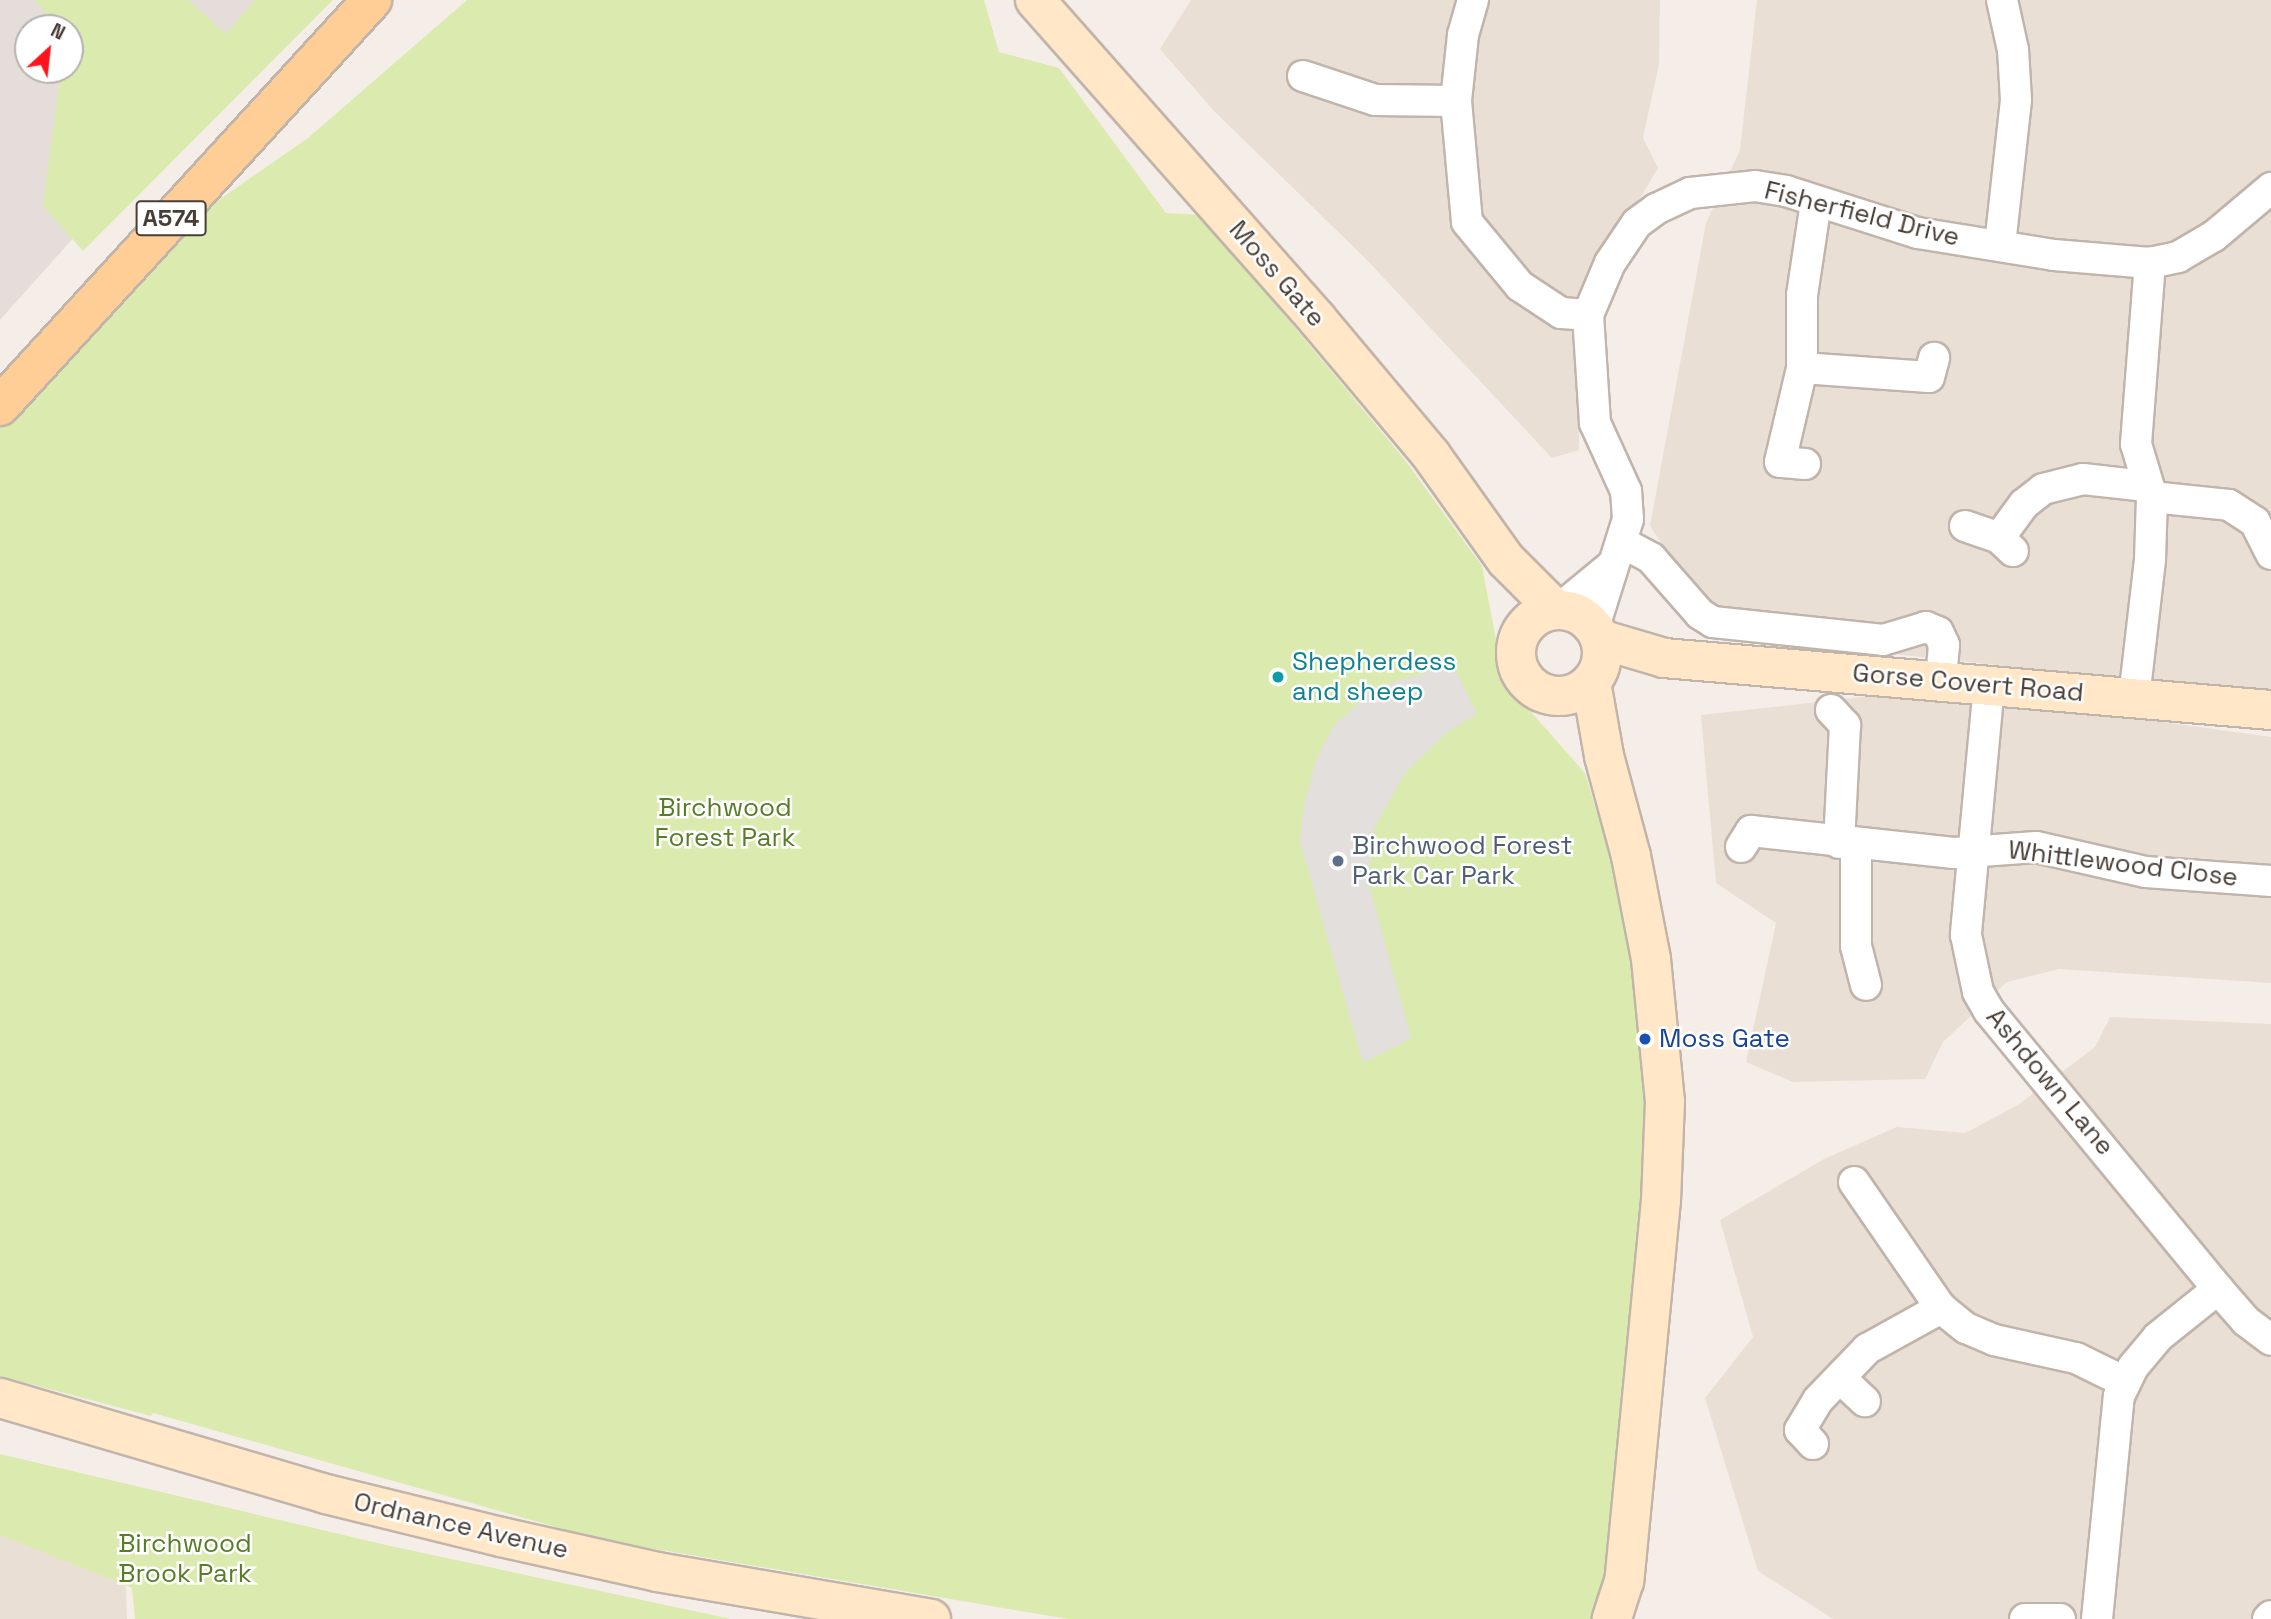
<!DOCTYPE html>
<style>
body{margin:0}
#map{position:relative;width:2271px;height:1619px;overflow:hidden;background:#f5eee8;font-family:"Space Grotesk",sans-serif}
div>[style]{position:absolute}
.residential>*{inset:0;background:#e9dfd5}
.industrial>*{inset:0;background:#e4ddd9}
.green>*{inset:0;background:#dbebaf}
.parking>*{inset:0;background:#e3dfdd}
.roads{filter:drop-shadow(2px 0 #c1b4aa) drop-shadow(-2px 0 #c1b4aa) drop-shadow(0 2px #c1b4aa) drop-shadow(0 -2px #c1b4aa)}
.street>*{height:30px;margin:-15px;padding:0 15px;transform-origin:15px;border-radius:15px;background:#fff}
.secondary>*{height:38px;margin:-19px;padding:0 19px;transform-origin:19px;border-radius:19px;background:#ffe7c7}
.secondary>.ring{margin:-19px;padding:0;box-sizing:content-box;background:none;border:38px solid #ffe7c7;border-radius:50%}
.primary>*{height:38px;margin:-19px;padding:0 19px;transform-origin:19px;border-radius:19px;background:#ffcd96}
.dots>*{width:19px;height:19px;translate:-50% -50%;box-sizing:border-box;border:4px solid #fff;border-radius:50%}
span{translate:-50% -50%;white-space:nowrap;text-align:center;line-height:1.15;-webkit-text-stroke:5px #fff;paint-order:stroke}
.shield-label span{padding:2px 5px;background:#fff;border:2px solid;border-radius:5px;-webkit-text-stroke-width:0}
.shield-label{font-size:24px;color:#483e36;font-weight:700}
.street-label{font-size:26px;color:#483e36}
.culture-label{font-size:26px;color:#0d838f}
.left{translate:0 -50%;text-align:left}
.park-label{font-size:26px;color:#587d26}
.service-label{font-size:26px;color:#4e5e75}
.transit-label{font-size:26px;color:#164399}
.north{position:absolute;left:14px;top:14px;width:70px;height:70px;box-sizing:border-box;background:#fff;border:2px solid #b6b2af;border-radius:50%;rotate:27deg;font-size:19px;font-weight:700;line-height:28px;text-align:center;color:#483e36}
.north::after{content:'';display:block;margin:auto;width:24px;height:32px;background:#ff141e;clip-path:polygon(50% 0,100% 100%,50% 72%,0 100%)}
</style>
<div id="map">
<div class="residential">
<div style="clip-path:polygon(1191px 0,1660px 0,1659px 64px,1643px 138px,1658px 168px,1629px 217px,1578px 345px,1579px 450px,1552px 458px,1366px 259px,1214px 111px,1160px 49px)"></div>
<div style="clip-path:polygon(1757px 0,2271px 0,2271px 694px,1808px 645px,1710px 608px,1683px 575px,1650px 526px,1706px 223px,1740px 150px)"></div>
<div style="clip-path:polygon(1889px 694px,2084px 711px,2271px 737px,2271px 983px,2059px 969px,2007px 982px,1943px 1042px,1925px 1079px,1793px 1082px,1746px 1062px,1776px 923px,1716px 883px,1701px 715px)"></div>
<div style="clip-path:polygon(2110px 1017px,2271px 1024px,2271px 1619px,1833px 1619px,1758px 1571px,1705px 1398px,1753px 1337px,1720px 1220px,1824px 1159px,1897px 1127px,1965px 1133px,2018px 1105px,2095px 1047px)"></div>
<div style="clip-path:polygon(0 1517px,124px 1544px,127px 1619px,0 1619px)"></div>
</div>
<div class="industrial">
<div style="clip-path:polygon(evenodd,0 0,286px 0,0 320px,0 0,28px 28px,70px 28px,70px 70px,28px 70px,28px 28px)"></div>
</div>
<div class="green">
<div style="clip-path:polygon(34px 0,188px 0,226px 34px,255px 0,333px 0,83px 251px,43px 206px,61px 70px,70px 70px,70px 28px,60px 28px)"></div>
<div style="clip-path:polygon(467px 0,984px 0,999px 52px,1059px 68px,1166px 213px,1201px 215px,1405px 460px,1474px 555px,1482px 566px,1499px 655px,1532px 713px,1585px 773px,1613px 866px,1631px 968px,1643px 1074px,1648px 1201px,1609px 1597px,1595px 1619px,1068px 1619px,602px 1540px,153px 1413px,151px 1416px,0 1376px,0 415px,174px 231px,308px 138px)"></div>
<div style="clip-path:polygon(0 1454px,386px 1545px,731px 1619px,135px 1619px,132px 1588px,0 1535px)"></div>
</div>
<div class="parking">
<div style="clip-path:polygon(1453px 665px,1477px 714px,1446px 733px,1405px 773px,1374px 828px,1368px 882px,1411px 1038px,1363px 1063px,1300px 841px,1304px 805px,1316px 760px,1334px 725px,1379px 686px)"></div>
</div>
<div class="roads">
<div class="street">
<div style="left:1473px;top:0;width:36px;rotate:106deg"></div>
<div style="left:1463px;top:35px;width:66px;rotate:96.1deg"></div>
<div style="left:1456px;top:101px;width:121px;rotate:84.8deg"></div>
<div style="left:1467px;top:222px;width:83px;rotate:50.4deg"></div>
<div style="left:1520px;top:286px;width:49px;rotate:33.4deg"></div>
<div style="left:1561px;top:313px;width:27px;rotate:4deg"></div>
<div style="left:1303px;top:76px;width:76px;rotate:18.4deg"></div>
<div style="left:1375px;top:100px;width:81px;rotate:0.7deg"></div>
<div style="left:2000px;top:245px;width:146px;rotate:-83.7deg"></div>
<div style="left:2016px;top:100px;width:50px;rotate:-93.4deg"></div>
<div style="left:2013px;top:50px;width:51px;rotate:-102.4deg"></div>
<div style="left:1802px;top:368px;width:127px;rotate:4.1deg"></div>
<div style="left:1929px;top:377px;width:20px;rotate:-75deg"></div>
<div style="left:1805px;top:464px;width:25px;rotate:-175deg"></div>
<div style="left:1780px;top:462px;width:97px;rotate:-76.8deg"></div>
<div style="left:1802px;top:368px;width:73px;rotate:-90deg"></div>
<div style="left:1802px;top:295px;width:94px;rotate:-81.4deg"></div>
<div style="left:2152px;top:497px;width:77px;rotate:5.9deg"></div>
<div style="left:2229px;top:505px;width:31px;rotate:33deg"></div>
<div style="left:2255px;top:522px;width:36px;rotate:63deg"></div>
<div style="left:1965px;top:526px;width:36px;rotate:19deg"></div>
<div style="left:1999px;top:538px;width:19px;rotate:43deg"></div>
<div style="left:1999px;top:538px;width:42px;rotate:-53.7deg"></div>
<div style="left:2024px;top:504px;width:24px;rotate:-38deg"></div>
<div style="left:2043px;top:489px;width:41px;rotate:-14deg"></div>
<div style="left:2083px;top:479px;width:62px;rotate:6.4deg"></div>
<div style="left:1623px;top:543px;width:32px;rotate:28deg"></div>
<div style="left:1651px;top:558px;width:74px;rotate:48.8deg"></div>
<div style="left:1700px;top:614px;width:15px;rotate:32deg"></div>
<div style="left:1713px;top:622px;width:171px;rotate:6deg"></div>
<div style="left:1883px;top:640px;width:45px;rotate:-16.8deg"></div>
<div style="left:1926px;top:627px;width:13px;rotate:23deg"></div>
<div style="left:1938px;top:632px;width:14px;rotate:65deg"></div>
<div style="left:1944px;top:645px;width:35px;rotate:95deg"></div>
<div style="left:1559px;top:609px;width:66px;rotate:-39.5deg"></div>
<div style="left:1594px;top:627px;width:113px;rotate:-72.5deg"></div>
<div style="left:1628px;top:519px;width:28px;rotate:-94deg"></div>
<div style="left:1626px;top:491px;width:75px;rotate:-114.5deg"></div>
<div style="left:1595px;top:423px;width:108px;rotate:-93.7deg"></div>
<div style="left:1588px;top:315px;width:56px;rotate:-67.1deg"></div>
<div style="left:1610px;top:263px;width:48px;rotate:-56deg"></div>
<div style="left:1637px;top:223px;width:24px;rotate:-36deg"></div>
<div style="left:1656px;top:209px;width:38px;rotate:-25deg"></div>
<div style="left:1690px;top:193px;width:65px;rotate:-6.1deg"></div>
<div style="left:1755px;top:186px;width:31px;rotate:9deg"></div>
<div style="left:1786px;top:191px;width:139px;rotate:17.7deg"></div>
<div style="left:1918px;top:233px;width:138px;rotate:9.2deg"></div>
<div style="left:2054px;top:255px;width:96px;rotate:4.8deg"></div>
<div style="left:2150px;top:263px;width:29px;rotate:-12deg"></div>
<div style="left:2178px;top:257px;width:42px;rotate:-30.3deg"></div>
<div style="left:2214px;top:236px;width:75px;rotate:-40.1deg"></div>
<div style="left:1989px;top:685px;width:251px;rotate:95.3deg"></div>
<div style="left:1966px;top:935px;width:58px;rotate:78.1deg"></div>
<div style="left:1978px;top:992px;width:22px;rotate:60deg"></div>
<div style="left:1989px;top:1011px;width:360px;rotate:50.5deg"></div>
<div style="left:2218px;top:1289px;width:43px;rotate:48.8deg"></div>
<div style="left:2246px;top:1321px;width:31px;rotate:37deg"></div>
<div style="left:2134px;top:698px;width:139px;rotate:-83.4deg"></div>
<div style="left:2150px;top:560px;width:63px;rotate:-88.2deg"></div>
<div style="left:2152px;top:497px;width:55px;rotate:-106.8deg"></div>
<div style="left:2136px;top:444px;width:182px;rotate:-85.6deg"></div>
<div style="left:1831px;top:710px;width:21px;rotate:47deg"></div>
<div style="left:1845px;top:725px;width:118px;rotate:92.9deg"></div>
<div style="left:1856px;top:844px;width:102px;rotate:90deg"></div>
<div style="left:1856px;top:946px;width:40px;rotate:75.6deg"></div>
<div style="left:1741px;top:847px;width:19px;rotate:-58deg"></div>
<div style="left:1751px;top:831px;width:204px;rotate:6.2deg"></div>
<div style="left:1954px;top:853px;width:82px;rotate:-4.2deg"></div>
<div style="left:2036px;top:847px;width:113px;rotate:12.8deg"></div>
<div style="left:2146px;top:872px;width:125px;rotate:4.1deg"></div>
<div style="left:1854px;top:1182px;width:153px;rotate:55.4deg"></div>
<div style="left:1941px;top:1308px;width:32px;rotate:39deg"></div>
<div style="left:1966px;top:1328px;width:30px;rotate:23deg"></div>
<div style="left:1994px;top:1340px;width:84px;rotate:12.4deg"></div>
<div style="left:2076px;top:1358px;width:55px;rotate:26.1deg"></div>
<div style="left:1840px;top:1378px;width:34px;rotate:43deg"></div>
<div style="left:1813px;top:1444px;width:19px;rotate:-133deg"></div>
<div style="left:1800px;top:1430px;width:35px;rotate:-59deg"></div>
<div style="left:1818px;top:1400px;width:71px;rotate:-46.1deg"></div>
<div style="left:1867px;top:1349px;width:85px;rotate:-29deg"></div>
<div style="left:2025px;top:1619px;width:35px"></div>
<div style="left:2097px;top:1619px;width:224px;rotate:-84.4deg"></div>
<div style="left:2119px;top:1396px;width:32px;rotate:-64deg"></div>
<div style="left:2133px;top:1367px;width:39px;rotate:-50deg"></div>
<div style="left:2158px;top:1337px;width:77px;rotate:-38.7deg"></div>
<div style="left:2268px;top:1619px;width:4px;rotate:-45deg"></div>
</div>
<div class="secondary">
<div style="left:1035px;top:0;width:426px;rotate:48.5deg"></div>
<div style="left:1317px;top:319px;width:177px;rotate:50deg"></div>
<div style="left:1431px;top:455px;width:129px;rotate:54.5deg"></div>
<div style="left:1506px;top:560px;width:69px;rotate:45deg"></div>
<div class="ring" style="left:1516px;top:610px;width:48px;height:48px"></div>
<div style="left:1600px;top:639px;width:67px;rotate:16.5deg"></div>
<div style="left:1664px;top:658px;width:609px;rotate:4.9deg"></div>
<div style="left:1591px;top:682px;width:75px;rotate:80deg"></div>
<div style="left:1604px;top:756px;width:104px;rotate:74.9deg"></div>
<div style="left:1631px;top:856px;width:105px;rotate:79deg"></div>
<div style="left:1651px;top:959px;width:143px;rotate:84.4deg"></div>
<div style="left:1665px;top:1101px;width:99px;rotate:92.3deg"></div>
<div style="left:1661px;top:1200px;width:383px;rotate:95.5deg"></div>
<div style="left:1624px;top:1581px;width:40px;rotate:108deg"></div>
<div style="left:0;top:1398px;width:340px;rotate:16.4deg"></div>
<div style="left:326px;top:1494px;width:180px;rotate:13.8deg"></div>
<div style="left:501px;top:1537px;width:160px;rotate:12.6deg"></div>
<div style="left:657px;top:1572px;width:278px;rotate:9.7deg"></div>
</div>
<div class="primary">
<div style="left:0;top:406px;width:551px;rotate:-47.5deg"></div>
</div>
</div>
<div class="dots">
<div style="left:1278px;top:677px;background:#0f9aa8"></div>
<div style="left:1338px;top:861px;background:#5c6f8a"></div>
<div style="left:1645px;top:1039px;background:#1a4fb4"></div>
</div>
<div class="shield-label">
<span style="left:171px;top:218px">A574</span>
</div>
<div class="street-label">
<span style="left:1862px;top:214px;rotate:14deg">Fisherfield Drive</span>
<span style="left:1277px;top:274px;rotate:49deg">Moss Gate</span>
<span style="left:1968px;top:683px;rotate:5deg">Gorse Covert Road</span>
<span style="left:2123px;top:864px;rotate:7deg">Whittlewood Close</span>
<span style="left:2050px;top:1082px;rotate:50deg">Ashdown Lane</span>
<span style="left:461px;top:1526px;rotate:13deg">Ordnance Avenue</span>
</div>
<div class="culture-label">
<span class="left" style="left:1292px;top:677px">Shepherdess<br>and sheep</span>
</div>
<div class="park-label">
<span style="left:725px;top:823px">Birchwood<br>Forest Park</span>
<span style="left:185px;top:1559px">Birchwood<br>Brook Park</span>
</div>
<div class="service-label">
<span class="left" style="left:1352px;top:861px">Birchwood Forest<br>Park Car Park</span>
</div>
<div class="transit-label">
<span class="left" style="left:1659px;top:1039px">Moss Gate</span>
</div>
<div class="north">N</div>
</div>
